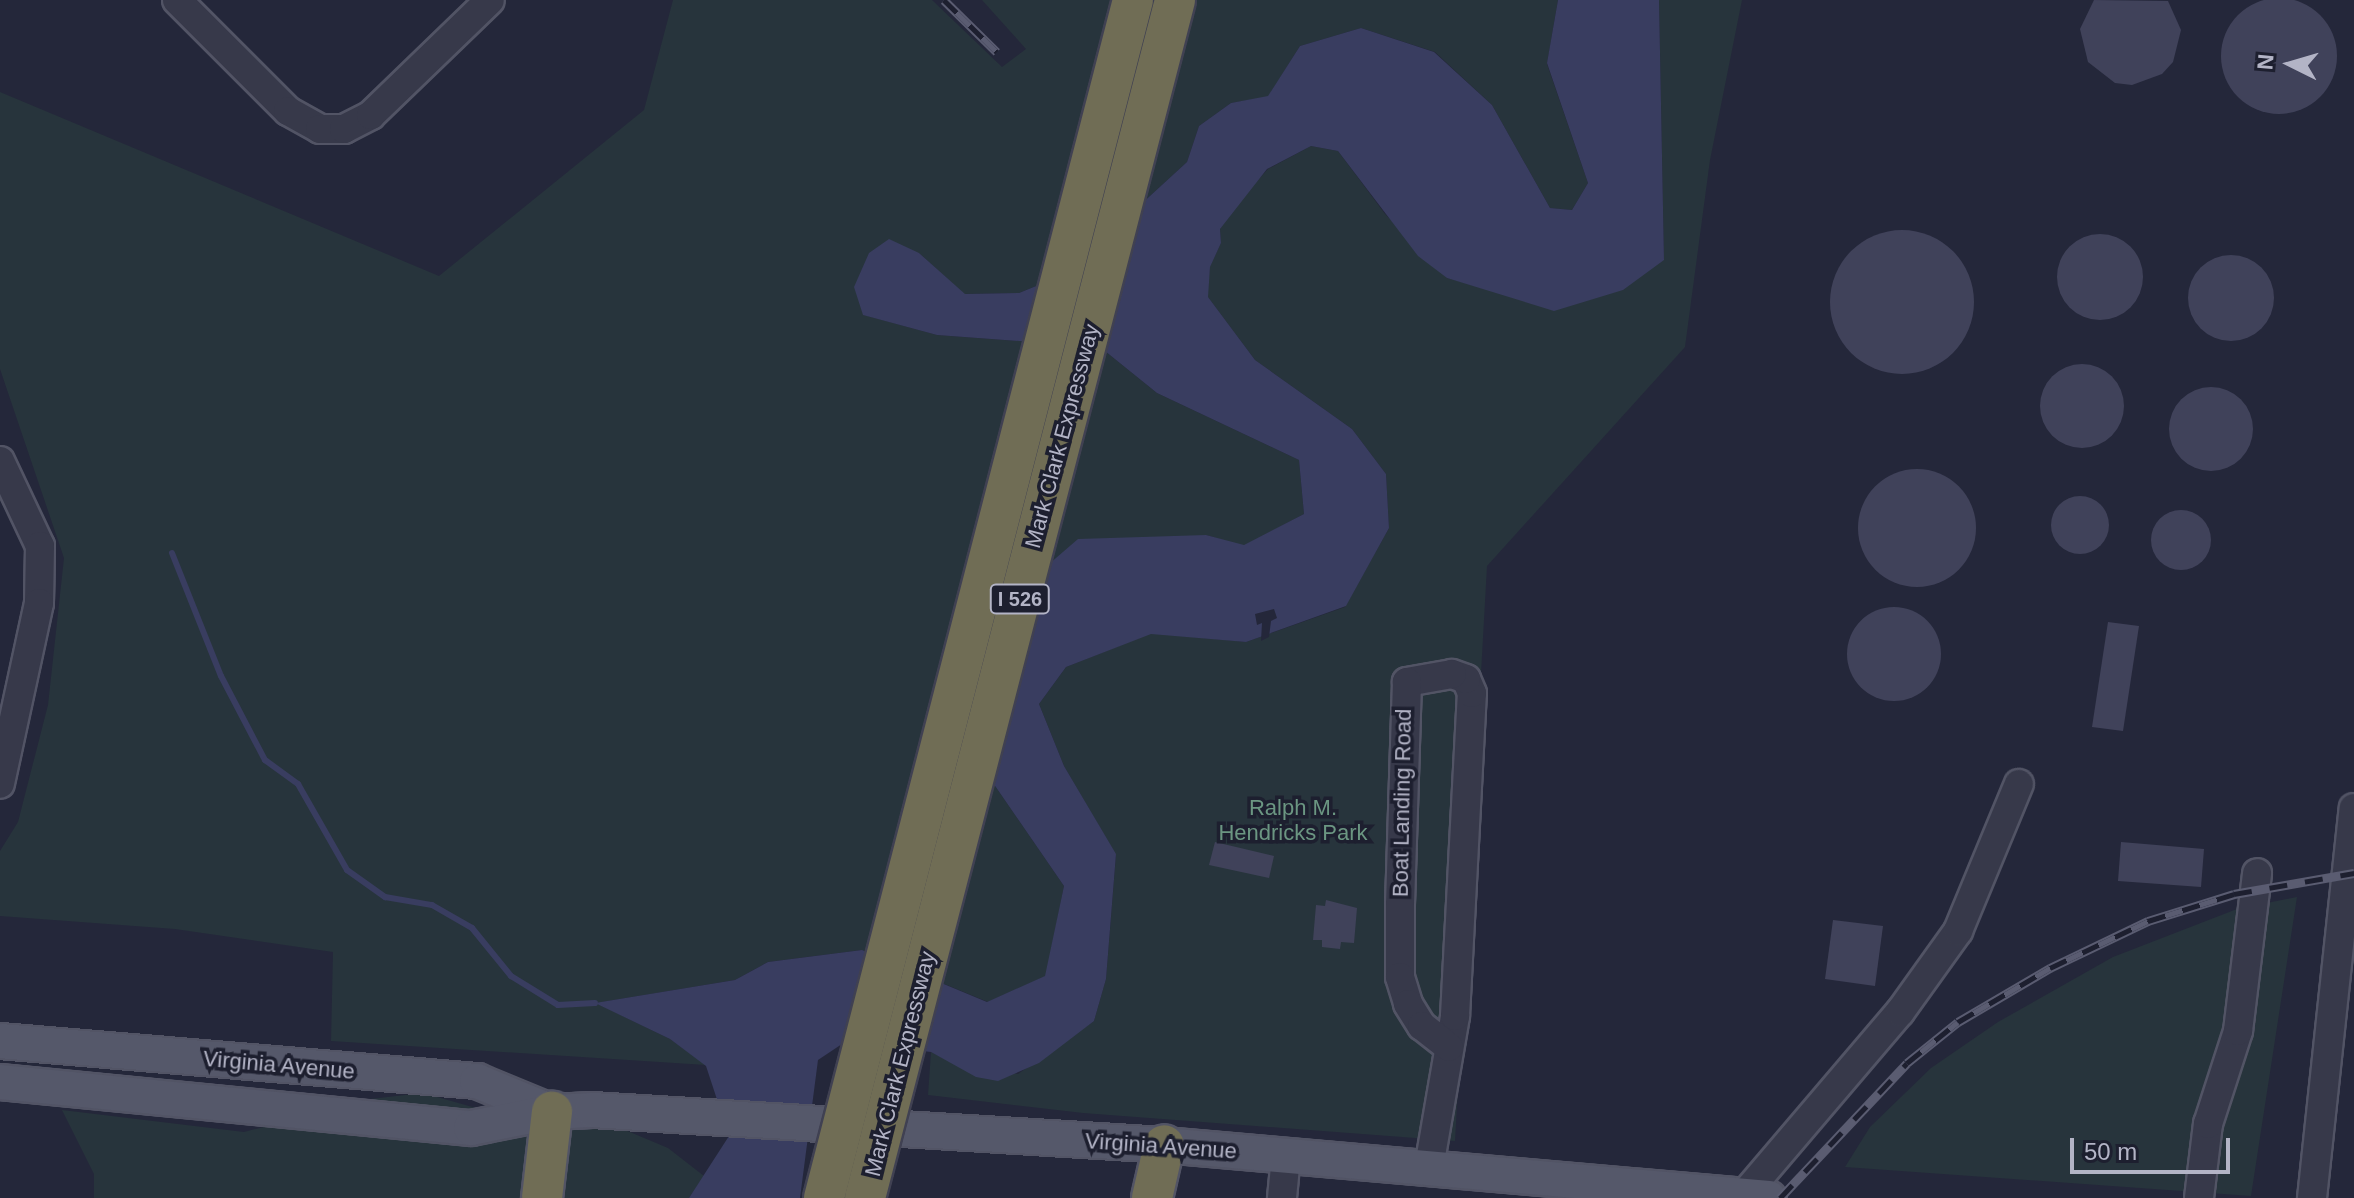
<!DOCTYPE html>
<style>
body{margin:0}
#map{position:relative;width:2354px;height:1198px;overflow:hidden;background:#24273a;font-family:Helvetica,sans-serif}
div>[style]{position:absolute}
.green>*{inset:0;background:#27343c}
.water>*{inset:0;background:#393d60}
.pier>*{inset:0;background:#24273a}
.stream>*{height:6px;margin:-3px;padding:0 3px;transform-origin:3px;border-radius:3px;background:#393d60}
.building>*{inset:0;background:#40425a}
.round{border-radius:50%}
.roads{filter:drop-shadow(2px 0 #525465) drop-shadow(-2px 0 #525465) drop-shadow(0 2px #525465) drop-shadow(0 -2px #525465)}
.minor>*{height:28px;margin:-14px;padding:0 14px;transform-origin:14px;border-radius:14px;background:#37394a}
.major>*{height:34px;margin:-17px;padding:0 17px;transform-origin:17px;border-radius:17px;background:#55586a}
.highway>*{height:40px;margin:-20px;padding:0 20px;transform-origin:20px;border-radius:20px;background:#706d55}
.rail>*{height:9px;margin-top:-4.5px;transform-origin:0;background:repeating-linear-gradient(90deg,#1d1f2f 0 18px,#5a5c71 0 36px);box-sizing:border-box;border-block:2px solid #5a5c71}
.bridges{filter:drop-shadow(2px 0 #404152) drop-shadow(-2px 0 #404152) drop-shadow(0 2px #404152) drop-shadow(0 -2px #404152)}
.highway-bridge>*{height:40px;margin:-20px;padding:0 20px;transform-origin:20px;border-radius:20px;background:#706d55}
span{translate:-50% -50%;white-space:nowrap;text-align:center;line-height:1.15;-webkit-text-stroke:7px #1d1f2f;paint-order:stroke}
.shield-label span{padding:2px 6px;background:#1d1f2f;border:2px solid;border-radius:6px;-webkit-text-stroke-width:0}
.shield-label{font-size:20px;color:#b3b4c6;font-weight:700}
.street-label{font-size:22px;color:#b3b4c6}
.park-label{font-size:22px;color:#6b9682}
.north{position:absolute;left:2250px;top:24px;width:80px;height:80px;-webkit-text-stroke:6px #1d1f2f;paint-order:stroke;rotate:275deg;font-size:22px;font-weight:700;line-height:32px;text-align:center;color:#b3b4c6}
.north::after{content:'';display:block;margin:auto;width:28px;height:36px;background:#b3b4c6;clip-path:polygon(50% 0,100% 100%,50% 72%,0 100%)}
.scale{position:absolute;left:2070px;top:1138px;width:160px;height:36px;box-sizing:border-box;border:4px solid #b3b4c6;border-top:0;padding-left:10px;font-size:24px;line-height:28px;white-space:nowrap;color:#b3b4c6;-webkit-text-stroke:6px #1d1f2f;paint-order:stroke}
</style>
<div id="map">
<div class="green">
<div style="clip-path:polygon(673px 0,932px 0,1002px 67px,1026px 49px,982px 0,1558px 0,1547px 64px,1588px 183px,1572px 210px,1550px 208px,1492px 105px,1435px 52px,1361px 28px,1300px 46px,1268px 97px,1231px 103px,1199px 126px,1187px 162px,1102px 240px,1078px 269px,1019px 293px,964px 294px,919px 253px,864px 315px,937px 335px,1100px 347px,1157px 393px,1299px 460px,1304px 514px,1244px 546px,1206px 535px,1025px 579px,983px 621px,991px 780px,1064px 886px,1046px 976px,988px 1002px,862px 950px,768px 962px,735px 980px,596px 1003px,670px 1039px,706px 1065px,331px 1041px,333px 952px,175px 929px,0 916px,0 851px,18px 822px,48px 705px,64px 558px,0 369px,0 92px,439px 276px,644px 110px)"></div>
<div style="clip-path:polygon(1659px 0,1742px 0,1710px 160px,1685px 347px,1487px 566px,1455px 1141px,1083px 1113px,928px 1095px,931px 1052px,954px 1063px,1018px 1074px,1094px 1021px,1106px 979px,1116px 855px,1064px 766px,1039px 704px,1066px 667px,1151px 633px,1246px 642px,1345px 607px,1389px 528px,1386px 474px,1352px 429px,1255px 360px,1207px 296px,1210px 266px,1221px 243px,1220px 229px,1229px 212px,1268px 169px,1311px 146px,1338px 151px,1385px 214px,1447px 278px,1487px 289px,1664px 260px)"></div>
<div style="clip-path:polygon(2297px 897px,2251px 1196px,1845px 1167px,1870px 1127px,1931px 1068px,1998px 1022px,2113px 957px,2237px 909px)"></div>
<div style="clip-path:polygon(423px 1093px,476px 1108px,568px 1106px,668px 1148px,704px 1176px,689px 1198px,94px 1198px,94px 1174px,62px 1110px,244px 1132px,370px 1099px)"></div>
</div>
<div class="water">
<div style="clip-path:polygon(1558px 0,1659px 0,1664px 260px,1623px 290px,1554px 311px,1447px 278px,1418px 256px,1338px 151px,1311px 146px,1267px 169px,1220px 229px,1221px 243px,1210px 267px,1208px 297px,1255px 360px,1352px 429px,1386px 474px,1389px 528px,1346px 606px,1246px 642px,1151px 634px,1066px 667px,1039px 704px,1064px 766px,1116px 854px,1106px 979px,1094px 1021px,1039px 1063px,998px 1081px,976px 1077px,931px 1052px,845px 1042px,818px 1060px,800px 1198px,689px 1198px,729px 1136px,706px 1066px,670px 1039px,595px 1003px,735px 980px,768px 962px,862px 950px,987px 1002px,1045px 976px,1064px 886px,991px 780px,930px 751px,983px 621px,1078px 539px,1206px 535px,1244px 545px,1304px 514px,1299px 460px,1157px 393px,1100px 347px,937px 335px,863px 315px,854px 287px,869px 253px,889px 239px,919px 253px,965px 294px,1019px 293px,1078px 269px,1102px 240px,1187px 162px,1199px 126px,1231px 103px,1268px 96px,1300px 46px,1361px 28px,1434px 52px,1492px 105px,1550px 208px,1572px 210px,1588px 183px,1547px 63px)"></div>
</div>
<div class="pier">
<div style="clip-path:polygon(1274px 609px,1277px 618px,1271px 621px,1269px 637px,1261px 641px,1262px 623px,1257px 625px,1255px 614px)"></div>
</div>
<div class="stream">
<div style="left:172px;top:553px;width:132px;rotate:68.3deg"></div>
<div style="left:221px;top:676px;width:95px;rotate:62.4deg"></div>
<div style="left:265px;top:760px;width:41px;rotate:36deg"></div>
<div style="left:298px;top:784px;width:99px;rotate:60.3deg"></div>
<div style="left:347px;top:870px;width:47px;rotate:35.4deg"></div>
<div style="left:385px;top:897px;width:48px;rotate:9.7deg"></div>
<div style="left:432px;top:905px;width:46px;rotate:29.9deg"></div>
<div style="left:472px;top:928px;width:62px;rotate:50.9deg"></div>
<div style="left:511px;top:976px;width:55px;rotate:31.7deg"></div>
<div style="left:558px;top:1005px;width:37px;rotate:-3deg"></div>
</div>
<div class="building">
<div class="round" style="left:2221px;top:-2px;width:116px;height:116px"></div>
<div style="clip-path:polygon(2094px 0,2168px 1px,2181px 30px,2173px 62px,2162px 74px,2132px 85px,2115px 83px,2088px 62px,2080px 29px)"></div>
<div class="round" style="left:1830px;top:230px;width:144px;height:144px"></div>
<div class="round" style="left:2057px;top:234px;width:86px;height:86px"></div>
<div class="round" style="left:2188px;top:255px;width:86px;height:86px"></div>
<div class="round" style="left:2040px;top:364px;width:84px;height:84px"></div>
<div class="round" style="left:2169px;top:387px;width:84px;height:84px"></div>
<div class="round" style="left:1858px;top:469px;width:118px;height:118px"></div>
<div class="round" style="left:2051px;top:496px;width:58px;height:58px"></div>
<div class="round" style="left:2151px;top:510px;width:60px;height:60px"></div>
<div class="round" style="left:1847px;top:607px;width:94px;height:94px"></div>
<div style="clip-path:polygon(2108px 622px,2139px 626px,2123px 731px,2092px 727px)"></div>
<div style="clip-path:polygon(1215px 842px,1274px 856px,1269px 878px,1209px 865px)"></div>
<div style="clip-path:polygon(2121px 842px,2204px 849px,2201px 887px,2118px 881px)"></div>
<div style="clip-path:polygon(1326px 900px,1357px 908px,1354px 943px,1341px 942px,1340px 949px,1322px 947px,1322px 940px,1313px 940px,1316px 905px,1325px 906px)"></div>
<div style="clip-path:polygon(1833px 920px,1883px 926px,1875px 986px,1825px 979px)"></div>
</div>
<div class="roads">
<div class="minor">
<div style="left:177px;top:0;width:157px;rotate:45deg"></div>
<div style="left:288px;top:111px;width:37px;rotate:29deg"></div>
<div style="left:320px;top:129px;width:24px"></div>
<div style="left:344px;top:129px;width:30px;rotate:-27deg"></div>
<div style="left:371px;top:115px;width:165px;rotate:-44deg"></div>
<div style="left:0;top:461px;width:94px;rotate:64.8deg"></div>
<div style="left:40px;top:546px;width:57px;rotate:91deg"></div>
<div style="left:39px;top:603px;width:185px;rotate:102.2deg"></div>
<div style="left:1429px;top:1167px;width:153px;rotate:-80.2deg"></div>
<div style="left:1455px;top:1016px;width:323px;rotate:-87deg"></div>
<div style="left:1472px;top:693px;width:15px;rotate:-113deg"></div>
<div style="left:1466px;top:679px;width:15px;rotate:-160deg"></div>
<div style="left:1452px;top:674px;width:46px;rotate:169.9deg"></div>
<div style="left:1407px;top:682px;width:223px;rotate:91.8deg"></div>
<div style="left:1400px;top:905px;width:72px;rotate:90deg"></div>
<div style="left:1400px;top:977px;width:28px;rotate:73deg"></div>
<div style="left:1408px;top:1004px;width:26px;rotate:58deg"></div>
<div style="left:1422px;top:1026px;width:34px;rotate:38deg"></div>
<div style="left:1744px;top:1195px;width:240px;rotate:-49.6deg"></div>
<div style="left:1900px;top:1012px;width:100px;rotate:-54.4deg"></div>
<div style="left:1958px;top:931px;width:159px;rotate:-67.5deg"></div>
<div style="left:1282px;top:1198px;width:42px;rotate:-84.6deg"></div>
<div style="left:2199px;top:1198px;width:75px;rotate:-83.1deg"></div>
<div style="left:2208px;top:1124px;width:98px;rotate:-72.1deg"></div>
<div style="left:2238px;top:1031px;width:159px;rotate:-83.1deg"></div>
<div style="left:2312px;top:1198px;width:392px;rotate:-83.9deg"></div>
</div>
<div class="major">
<div style="left:0;top:1041px;width:479px;rotate:4.8deg"></div>
<div style="left:477px;top:1081px;width:81px;rotate:22.5deg"></div>
<div style="left:0;top:1082px;width:473px;rotate:5.6deg"></div>
<div style="left:471px;top:1128px;width:83px;rotate:-11.2deg"></div>
<div style="left:552px;top:1112px;width:40px;rotate:-2.9deg"></div>
<div style="left:592px;top:1110px;width:573px;rotate:3.5deg"></div>
<div style="left:1164px;top:1145px;width:607px;rotate:5.01deg"></div>
</div>
<div class="highway">
<div style="left:542px;top:1198px;width:87px;rotate:-83.4deg"></div>
<div style="left:1152px;top:1198px;width:54px;rotate:-77.2deg"></div>
</div>
</div>
<div class="rail">
<div style="left:944px;top:0;width:74px;rotate:44.5deg"></div>
<div style="left:1780px;top:1198px;width:185px;rotate:-46.7deg"></div>
<div style="left:1907px;top:1063px;width:65px;rotate:-38.8deg"></div>
<div style="left:1958px;top:1022px;width:107px;rotate:-30.4deg"></div>
<div style="left:2050px;top:968px;width:109px;rotate:-25.6deg"></div>
<div style="left:2148px;top:921px;width:90px;rotate:-17.4deg"></div>
<div style="left:2234px;top:894px;width:122px;rotate:-9.9deg"></div>
</div>
<div class="bridges">
<div class="highway-bridge">
<div style="left:824px;top:1198px;width:1237px;rotate:-75.54deg"></div>
<div style="left:865px;top:1198px;width:1237px;rotate:-75.49deg"></div>
</div>
</div>
<div class="shield-label">
<span style="left:1020px;top:599px">I 526</span>
</div>
<div class="street-label">
<span style="left:1062px;top:436px;rotate:-75deg">Mark Clark Expressway</span>
<span style="left:1402px;top:803px;rotate:-89deg">Boat Landing Road</span>
<span style="left:900px;top:1064px;rotate:-76deg">Mark Clark Expressway</span>
<span style="left:279px;top:1065px;rotate:5deg">Virginia Avenue</span>
<span style="left:1161px;top:1146px;rotate:4deg">Virginia Avenue</span>
</div>
<div class="park-label">
<span style="left:1293px;top:820px">Ralph M.<br>Hendricks Park</span>
</div>
<div class="north">N</div>
<div class="scale">50 m</div>
</div>
